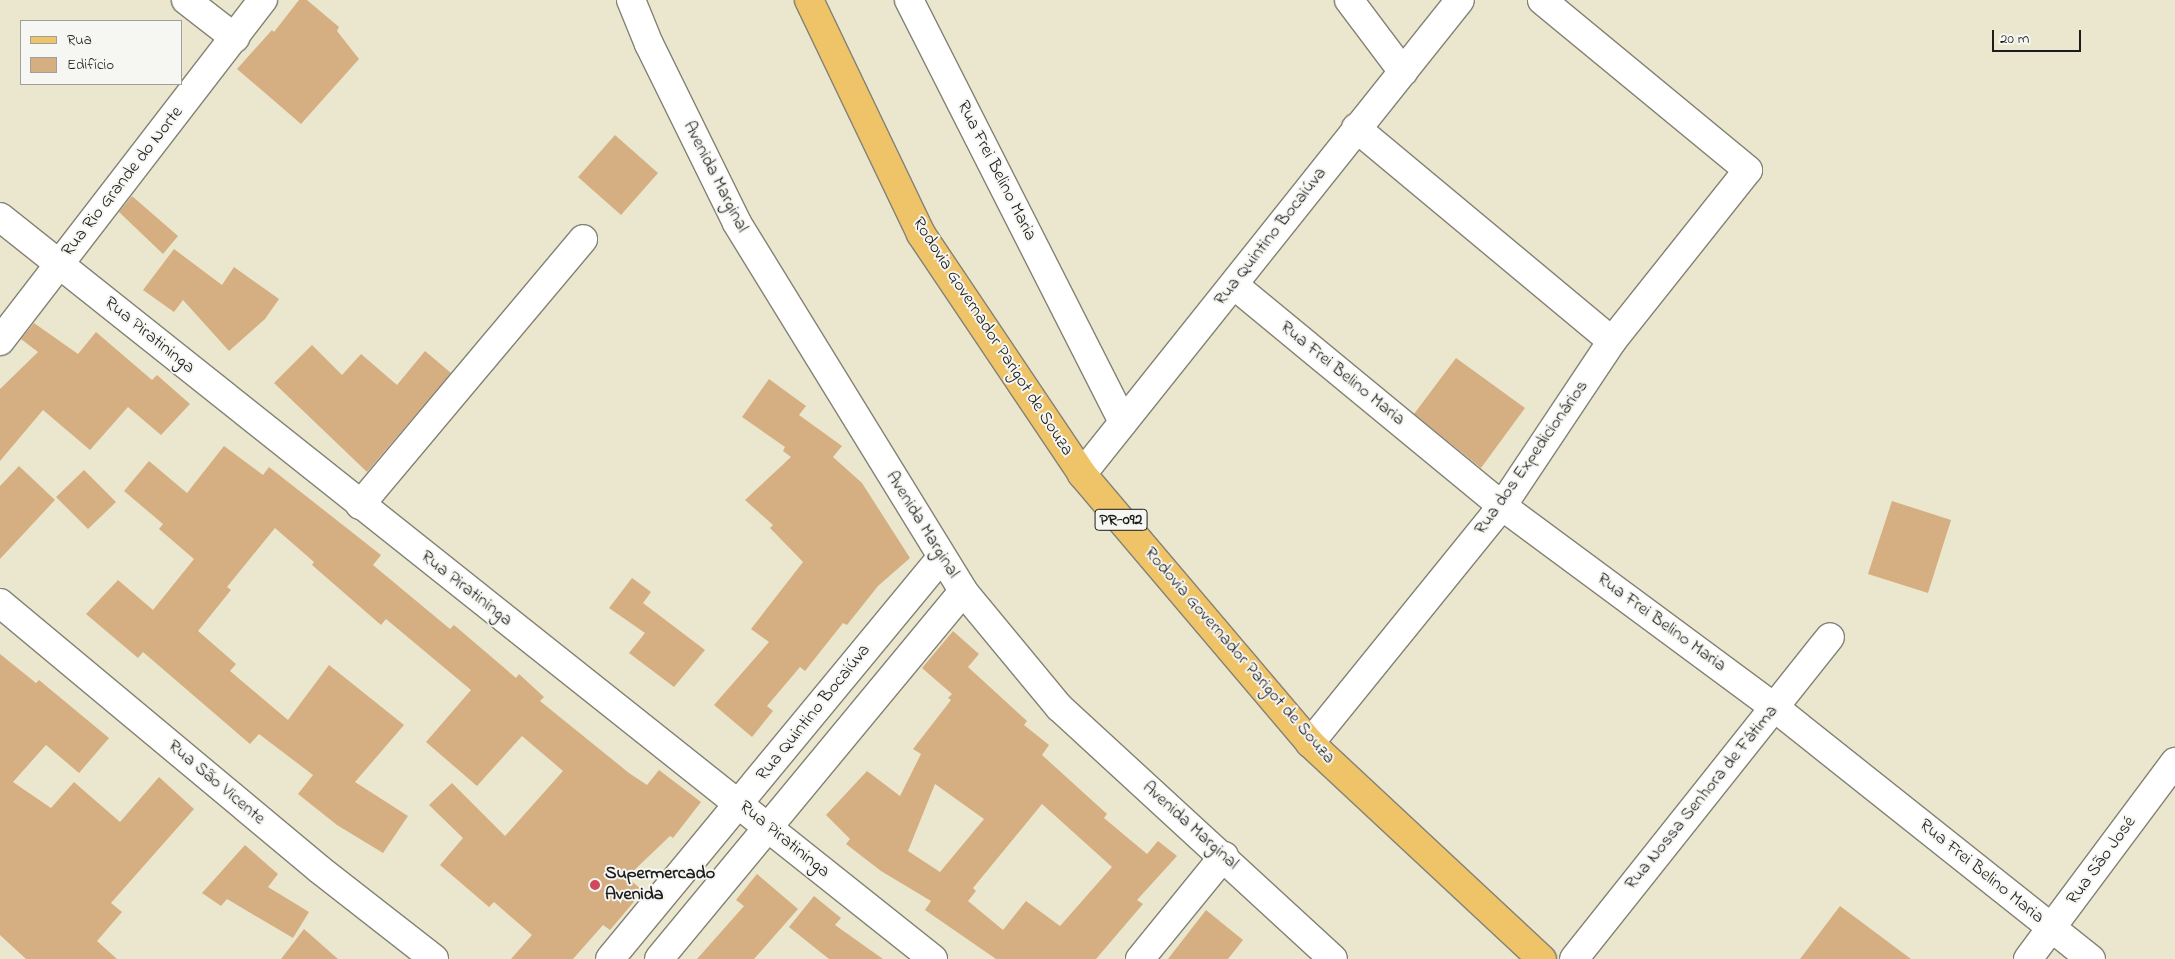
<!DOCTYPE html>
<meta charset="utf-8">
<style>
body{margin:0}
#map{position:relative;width:2175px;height:959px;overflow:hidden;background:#ebe7ce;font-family:"Indie Flower",sans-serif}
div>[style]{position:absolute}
.building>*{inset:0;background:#d5af81}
.roads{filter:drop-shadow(1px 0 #848275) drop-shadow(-1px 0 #848275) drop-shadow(0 1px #848275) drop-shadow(0 -1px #848275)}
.minor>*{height:28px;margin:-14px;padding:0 14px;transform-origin:14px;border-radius:14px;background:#fff}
.major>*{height:28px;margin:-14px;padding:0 14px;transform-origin:14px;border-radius:14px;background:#efc469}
.dots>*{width:14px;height:14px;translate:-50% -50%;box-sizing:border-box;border:2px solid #f6f6f2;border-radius:50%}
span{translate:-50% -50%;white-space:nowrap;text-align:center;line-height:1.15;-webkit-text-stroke:4px #f6f6f2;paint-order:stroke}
.shield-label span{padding:1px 4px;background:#f6f6f2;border:1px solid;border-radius:4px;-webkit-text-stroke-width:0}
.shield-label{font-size:16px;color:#1c1c1c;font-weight:700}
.street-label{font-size:18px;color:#1c1c1c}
.poi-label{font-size:18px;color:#1c1c1c;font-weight:700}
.left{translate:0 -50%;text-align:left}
.legend{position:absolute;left:20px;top:20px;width:162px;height:65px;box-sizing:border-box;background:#f6f6f2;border:1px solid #9f9f9c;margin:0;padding:6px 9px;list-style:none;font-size:15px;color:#1c1c1c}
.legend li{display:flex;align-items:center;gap:10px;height:25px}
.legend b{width:25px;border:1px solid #9f9f9c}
.scale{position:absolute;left:1992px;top:30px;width:89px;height:22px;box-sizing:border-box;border:2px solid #1c1c1c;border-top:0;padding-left:6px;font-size:15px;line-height:18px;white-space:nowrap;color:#1c1c1c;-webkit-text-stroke:4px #f6f6f2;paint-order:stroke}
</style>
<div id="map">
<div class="building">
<div style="clip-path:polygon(299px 0,307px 0,339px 27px,337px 31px,359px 59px,301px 124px,237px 69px,272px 30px,274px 32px)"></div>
<div style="clip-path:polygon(615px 135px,658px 173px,621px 215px,578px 177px)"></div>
<div style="clip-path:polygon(132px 196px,178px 236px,163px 254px,119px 212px)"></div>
<div style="clip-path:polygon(174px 249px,222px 285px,234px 267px,279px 299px,265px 319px,229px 351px,183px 300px,174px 312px,143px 290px)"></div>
<div style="clip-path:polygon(34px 323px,78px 354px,96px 332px,152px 380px,157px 375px,190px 404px,161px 435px,128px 407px,90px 450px,43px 410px,0 461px,0 389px,38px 352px,21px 339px)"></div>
<div style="clip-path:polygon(312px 345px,342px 375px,361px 354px,397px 385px,425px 351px,451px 373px,367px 472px,274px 383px)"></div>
<div style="clip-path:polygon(1456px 358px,1525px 408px,1481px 468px,1414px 414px)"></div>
<div style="clip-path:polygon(769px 379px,806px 406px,799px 415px,842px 446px,833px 457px,862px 483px,910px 558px,878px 586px,847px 625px,843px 623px,805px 671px,800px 667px,767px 706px,773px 711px,752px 737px,714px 705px,769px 642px,751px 629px,803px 562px,770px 528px,773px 525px,745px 500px,791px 457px,783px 451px,785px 447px,742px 417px)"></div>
<div style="clip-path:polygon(224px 446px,263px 475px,269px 467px,381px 555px,373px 565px,450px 629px,454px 625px,516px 678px,519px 674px,544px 697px,540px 701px,629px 773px,647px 785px,659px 770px,701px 802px,673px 838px,670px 836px,627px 877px,643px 891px,610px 930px,603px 925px,573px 959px,511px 959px,532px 935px,494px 902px,489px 907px,440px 865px,463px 838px,429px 805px,452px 783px,505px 836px,563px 771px,522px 736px,477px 786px,426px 742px,471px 690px,386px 619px,381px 625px,312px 565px,314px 562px,275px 528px,227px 587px,231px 590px,198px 631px,236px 664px,230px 671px,288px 720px,329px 665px,404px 725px,355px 782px,408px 816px,383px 853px,337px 825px,298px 794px,313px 775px,259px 734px,250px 744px,143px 652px,138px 658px,86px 614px,118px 580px,153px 610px,194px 559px,159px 529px,163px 524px,124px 491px,149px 461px,187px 493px)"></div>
<div style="clip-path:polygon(19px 466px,55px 500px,0 559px,0 486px)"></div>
<div style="clip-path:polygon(84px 470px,116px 502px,88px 529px,56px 497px)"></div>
<div style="clip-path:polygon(1892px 501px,1951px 520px,1928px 593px,1868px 574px)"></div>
<div style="clip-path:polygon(632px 578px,651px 592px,643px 603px,705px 650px,674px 687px,629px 653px,645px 633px,609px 608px)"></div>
<div style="clip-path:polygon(evenodd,953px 631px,979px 654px,968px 667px,1027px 721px,1024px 725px,1049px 745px,1042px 755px,1107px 814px,1104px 818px,1147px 854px,1158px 841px,1177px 856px,1137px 900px,1143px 904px,1096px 959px,996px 959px,925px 910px,931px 901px,881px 871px,846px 844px,850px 839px,826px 815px,867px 771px,900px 796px,921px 754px,913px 749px,951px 700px,948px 698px,952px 694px,922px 668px,953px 631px,935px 784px,984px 819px,940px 872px,908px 851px,935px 784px,953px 631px,1042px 804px,1112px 867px,1060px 926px,1026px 901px,1003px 930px,968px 901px,976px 891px,973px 888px,1042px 804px)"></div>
<div style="clip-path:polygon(0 654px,36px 683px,39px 680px,109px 738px,79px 773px,46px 745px,13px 782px,51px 808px,74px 782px,120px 822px,159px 777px,194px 809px,111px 903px,122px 912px,97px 941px,117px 959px,26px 959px,0 935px)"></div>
<div style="clip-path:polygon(245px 845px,278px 874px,268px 887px,309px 912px,293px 938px,227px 899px,221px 906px,202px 893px)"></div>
<div style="clip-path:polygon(757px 874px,798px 909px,754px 959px,697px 959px,744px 906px,736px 900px)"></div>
<div style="clip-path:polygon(814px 896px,841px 918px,835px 925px,883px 959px,829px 959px,789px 927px)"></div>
<div style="clip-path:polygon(1840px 906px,1911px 959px,1800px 959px)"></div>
<div style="clip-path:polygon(1206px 910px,1243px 940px,1228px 959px,1168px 959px)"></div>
<div style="clip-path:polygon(304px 929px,338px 959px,281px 959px)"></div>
</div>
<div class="roads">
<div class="minor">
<div style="left:186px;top:0;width:62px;rotate:37.8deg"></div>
<div style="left:631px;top:0;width:48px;rotate:67.8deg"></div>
<div style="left:649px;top:44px;width:199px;rotate:63.8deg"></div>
<div style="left:737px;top:223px;width:432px;rotate:58.4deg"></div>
<div style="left:963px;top:591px;width:151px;rotate:50.4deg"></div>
<div style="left:1059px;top:707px;width:372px;rotate:42.6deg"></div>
<div style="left:909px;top:0;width:473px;rotate:63.1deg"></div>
<div style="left:1349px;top:0;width:90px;rotate:53.1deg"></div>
<div style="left:1356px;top:128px;width:333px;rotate:39.8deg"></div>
<div style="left:0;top:217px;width:1192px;rotate:38.49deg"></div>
<div style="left:1234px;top:285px;width:347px;rotate:39.5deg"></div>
<div style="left:1502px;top:506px;width:338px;rotate:36.5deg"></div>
<div style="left:1774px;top:707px;width:405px;rotate:38.5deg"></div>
<div style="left:0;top:341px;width:431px;rotate:-52.4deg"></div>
<div style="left:1082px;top:474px;width:606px;rotate:-51.43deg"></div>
<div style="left:360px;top:505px;width:347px;rotate:-50deg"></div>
<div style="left:0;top:603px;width:415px;rotate:39.8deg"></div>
<div style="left:319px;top:869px;width:146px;rotate:38deg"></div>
<div style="left:1310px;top:743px;width:305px;rotate:-51deg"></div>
<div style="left:1502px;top:506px;width:198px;rotate:-56.3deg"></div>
<div style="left:1612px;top:341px;width:218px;rotate:-51.5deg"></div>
<div style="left:1748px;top:170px;width:267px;rotate:-140.5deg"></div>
<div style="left:610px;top:959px;width:520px;rotate:-50.46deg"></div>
<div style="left:659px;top:959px;width:477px;rotate:-50.4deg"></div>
<div style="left:1140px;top:959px;width:133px;rotate:-50.8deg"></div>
<div style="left:1574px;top:959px;width:411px;rotate:-51.5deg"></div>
<div style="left:2028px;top:959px;width:246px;rotate:-53.3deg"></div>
</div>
<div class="major">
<div style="left:809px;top:0;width:259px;rotate:64.4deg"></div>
<div style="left:921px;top:234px;width:289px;rotate:56.1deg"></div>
<div style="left:1082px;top:474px;width:353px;rotate:49.7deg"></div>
<div style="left:1310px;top:743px;width:317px;rotate:43deg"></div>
</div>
</div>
<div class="dots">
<div style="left:595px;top:885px;background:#d1495b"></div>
</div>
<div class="shield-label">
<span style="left:1121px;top:520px">PR-092</span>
</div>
<div class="street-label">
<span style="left:996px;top:171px;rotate:63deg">Rua Frei Belino Maria</span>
<span style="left:715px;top:177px;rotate:63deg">Avenida Marginal</span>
<span style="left:123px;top:182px;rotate:-52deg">Rua Rio Grande do Norte</span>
<span style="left:1271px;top:237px;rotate:-52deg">Rua Quintino Bocaiúva</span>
<span style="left:149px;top:336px;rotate:39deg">Rua Piratininga</span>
<span style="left:992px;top:337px;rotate:57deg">Rodovia Governador Parigot de Souza</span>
<span style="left:1342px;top:374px;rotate:39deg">Rua Frei Belino Maria</span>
<span style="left:1532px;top:458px;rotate:-55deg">Rua dos Expedicionários</span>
<span style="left:922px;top:525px;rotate:58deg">Avenida Marginal</span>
<span style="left:466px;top:589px;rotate:38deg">Rua Piratininga</span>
<span style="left:1661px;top:623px;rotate:36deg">Rua Frei Belino Maria</span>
<span style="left:1239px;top:656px;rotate:49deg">Rodovia Governador Parigot de Souza</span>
<span style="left:814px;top:713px;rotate:-51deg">Rua Quintino Bocaiúva</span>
<span style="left:216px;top:783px;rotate:40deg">Rua São Vicente</span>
<span style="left:1702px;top:798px;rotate:-51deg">Rua Nossa Senhora de Fátima</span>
<span style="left:1190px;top:826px;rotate:42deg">Avenida Marginal</span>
<span style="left:784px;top:840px;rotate:39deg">Rua Piratininga</span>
<span style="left:2102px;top:861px;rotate:-54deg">Rua São José</span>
<span style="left:1981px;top:872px;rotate:39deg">Rua Frei Belino Maria</span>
</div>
<div class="poi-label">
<span class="left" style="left:605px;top:885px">Supermercado<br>Avenida</span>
</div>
<ul class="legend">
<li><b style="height:6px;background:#efc469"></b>Rua</li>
<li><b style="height:14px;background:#d5af81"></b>Edifício</li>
</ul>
<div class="scale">20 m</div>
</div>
